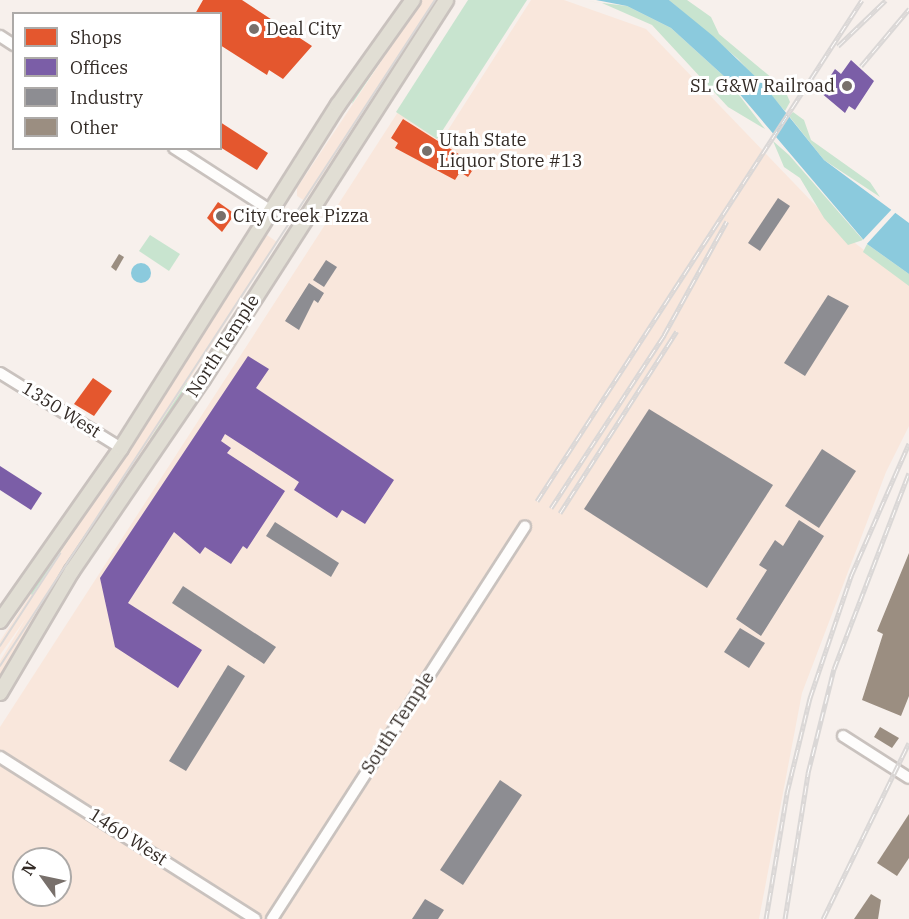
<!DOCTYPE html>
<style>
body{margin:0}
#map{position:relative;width:909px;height:919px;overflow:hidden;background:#f7f0ec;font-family:"IBM Plex Serif",serif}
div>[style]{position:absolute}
.built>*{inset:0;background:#f9e7dc}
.green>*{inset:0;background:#c8e4cf}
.water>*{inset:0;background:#8bcadd}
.round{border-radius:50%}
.pier>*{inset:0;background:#f7f0ec}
.shops>*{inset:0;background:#e4572e}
.offices>*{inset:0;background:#7b5ea7}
.industry>*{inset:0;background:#8d8d92}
.building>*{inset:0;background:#9b8e81}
.roads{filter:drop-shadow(2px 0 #c9c2be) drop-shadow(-2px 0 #c9c2be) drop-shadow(0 2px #c9c2be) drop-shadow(0 -2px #c9c2be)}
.minor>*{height:10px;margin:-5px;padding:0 5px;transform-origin:5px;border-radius:5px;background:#fefdfc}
.major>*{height:14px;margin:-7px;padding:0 7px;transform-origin:7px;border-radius:7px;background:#e1ded4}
.tram>*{height:1.5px;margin:-0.75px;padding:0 0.75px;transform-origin:0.75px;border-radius:0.75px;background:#dad7d6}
.rail>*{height:5px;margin-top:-2.5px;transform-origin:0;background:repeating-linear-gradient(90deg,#fff 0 9px,#dad7d6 0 18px);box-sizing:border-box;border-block:2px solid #dad7d6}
.dots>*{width:16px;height:16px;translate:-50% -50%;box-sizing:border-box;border:3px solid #fff;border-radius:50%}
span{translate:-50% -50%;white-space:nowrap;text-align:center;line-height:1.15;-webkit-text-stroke:6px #fff;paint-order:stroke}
.poi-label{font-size:18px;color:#332b26}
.left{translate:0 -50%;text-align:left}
.right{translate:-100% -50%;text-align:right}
.street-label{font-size:18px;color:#332b26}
.legend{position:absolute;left:12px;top:12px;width:210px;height:138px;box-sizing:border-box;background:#fff;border:2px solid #adaaa8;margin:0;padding:8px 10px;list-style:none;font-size:18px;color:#332b26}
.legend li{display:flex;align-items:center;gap:12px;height:30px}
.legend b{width:30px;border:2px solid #adaaa8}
.north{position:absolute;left:12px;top:847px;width:60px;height:60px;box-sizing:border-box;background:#fff;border:2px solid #adaaa8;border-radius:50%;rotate:303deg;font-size:16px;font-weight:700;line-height:24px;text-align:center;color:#332b26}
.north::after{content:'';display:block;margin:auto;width:21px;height:27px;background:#78706b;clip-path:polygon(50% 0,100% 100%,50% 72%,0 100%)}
</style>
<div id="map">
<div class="built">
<div style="clip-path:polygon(422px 0,439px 0,305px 201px,297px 196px,297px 188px)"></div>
<div style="clip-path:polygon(evenodd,531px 0,564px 0,646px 29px,843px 234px,909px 284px,909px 426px,886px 472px,802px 693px,759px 919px,0 919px,0 727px,398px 112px,441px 141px,531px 0,24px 859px,60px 859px,60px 895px,24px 895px,24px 859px)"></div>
<div style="clip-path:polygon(267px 235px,277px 242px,271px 252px,0 675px,0 661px,26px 618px,0 655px,0 641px)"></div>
</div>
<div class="green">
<div style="clip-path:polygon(468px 0,527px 0,437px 139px,396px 112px)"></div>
<div style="clip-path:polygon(578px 0,627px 6px,671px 28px,726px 78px,765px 129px,728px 107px,652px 25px,602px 3px)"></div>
<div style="clip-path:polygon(669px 0,687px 0,711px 17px,719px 34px,784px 88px,790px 102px,785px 111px,738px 59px)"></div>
<div style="clip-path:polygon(416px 6px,417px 7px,352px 104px,356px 89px)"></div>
<div style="clip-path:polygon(793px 112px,804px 120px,811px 140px,870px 182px,880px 197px,824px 160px,789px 116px)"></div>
<div style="clip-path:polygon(773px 141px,789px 155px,863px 240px,848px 245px,824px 218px,800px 178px,784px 167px)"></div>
<div style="clip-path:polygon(150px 235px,180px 254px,169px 271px,139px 251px)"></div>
<div style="clip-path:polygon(867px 244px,909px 274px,909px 286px,863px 252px)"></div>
<div style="clip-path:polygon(187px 382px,188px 390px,152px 441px,150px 439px)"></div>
<div style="clip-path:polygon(111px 475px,32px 595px,31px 594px,39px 574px)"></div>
</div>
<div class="water">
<div style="clip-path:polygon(596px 0,669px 0,713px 36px,762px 83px,824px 160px,909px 223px,909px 274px,867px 244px,726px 78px,671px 28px,627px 6px)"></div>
<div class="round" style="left:131px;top:263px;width:20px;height:20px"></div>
</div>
<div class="pier">
<div style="clip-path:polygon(893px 208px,896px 212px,865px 246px,861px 242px)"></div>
</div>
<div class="shops">
<div style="clip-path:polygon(203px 0,242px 0,312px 46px,283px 79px,269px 70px,267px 75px,220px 45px,220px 14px,195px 14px)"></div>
<div style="clip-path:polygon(403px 119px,476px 165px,468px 177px,460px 172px,455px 180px,395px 148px,398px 143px,391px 138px)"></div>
<div style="clip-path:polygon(220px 122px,268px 153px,257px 170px,220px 147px)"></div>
<div style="clip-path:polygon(218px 202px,235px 214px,222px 232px,207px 218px)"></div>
<div style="clip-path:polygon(93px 378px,112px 391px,94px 416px,74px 404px)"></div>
</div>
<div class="offices">
<div style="clip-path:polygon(851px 60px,874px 81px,855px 110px,849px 106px,845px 113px,820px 92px,835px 69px,841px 74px)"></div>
<div style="clip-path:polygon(248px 356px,269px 369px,256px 388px,394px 480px,365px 524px,342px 510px,337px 518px,294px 490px,299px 482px,225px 434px,221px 441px,231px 448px,227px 453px,285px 491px,247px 549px,243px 546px,231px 564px,205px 547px,200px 554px,174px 532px,128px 603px,202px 650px,178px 688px,115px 647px,100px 578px)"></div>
<div style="clip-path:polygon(0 466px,42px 493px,31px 510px,0 490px)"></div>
</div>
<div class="industry">
<div style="clip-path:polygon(778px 198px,790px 206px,760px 251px,748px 243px)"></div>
<div style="clip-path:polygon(326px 260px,337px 267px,324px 287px,313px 280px)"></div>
<div style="clip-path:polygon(309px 283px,324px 293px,318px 303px,314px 300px,299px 330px,285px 321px)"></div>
<div style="clip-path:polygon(828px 295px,849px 306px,805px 376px,784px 363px)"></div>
<div style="clip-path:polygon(649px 409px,773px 485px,707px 588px,584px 509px)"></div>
<div style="clip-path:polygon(822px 449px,856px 471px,819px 528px,785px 506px)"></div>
<div style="clip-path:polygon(799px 520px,824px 536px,761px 636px,736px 619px,767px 570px,759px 565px,775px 540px,783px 546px)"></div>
<div style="clip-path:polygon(275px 522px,339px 563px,331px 577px,266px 536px)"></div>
<div style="clip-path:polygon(183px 586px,276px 647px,264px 664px,172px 603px)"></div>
<div style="clip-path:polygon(740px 628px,765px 643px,749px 668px,724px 652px)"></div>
<div style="clip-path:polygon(228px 665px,245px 676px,186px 771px,169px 761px)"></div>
<div style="clip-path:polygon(500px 780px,522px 795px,463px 885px,440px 870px)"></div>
<div style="clip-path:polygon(425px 899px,444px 910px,438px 919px,412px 919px)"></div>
</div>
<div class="building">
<div style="clip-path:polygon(119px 254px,124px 257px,116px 271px,111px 267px)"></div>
<div style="clip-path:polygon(909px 553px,909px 696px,901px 716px,862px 700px,883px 634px,877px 631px)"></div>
<div style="clip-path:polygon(880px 727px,899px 738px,892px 748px,874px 737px)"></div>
<div style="clip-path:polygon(909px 814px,909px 858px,897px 876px,877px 863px)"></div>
<div style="clip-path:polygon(871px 894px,881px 900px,878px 919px,854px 919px)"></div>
</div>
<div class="roads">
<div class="minor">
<div style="left:0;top:36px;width:17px;rotate:33deg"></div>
<div style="left:174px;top:148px;width:114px;rotate:32.9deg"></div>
<div style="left:0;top:373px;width:142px;rotate:31.8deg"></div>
<div style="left:843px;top:736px;width:78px;rotate:32.5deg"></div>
<div style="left:0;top:757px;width:302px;rotate:32.4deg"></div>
<div style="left:272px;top:919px;width:467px;rotate:-57.2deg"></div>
</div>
<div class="major">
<div style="left:0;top:621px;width:211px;rotate:-55deg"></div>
<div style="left:121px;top:448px;width:406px;rotate:-57.7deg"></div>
<div style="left:338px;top:105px;width:129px;rotate:-54.5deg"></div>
<div style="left:0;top:693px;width:142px;rotate:-59.5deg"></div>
<div style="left:72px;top:571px;width:232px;rotate:-55.7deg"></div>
<div style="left:203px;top:379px;width:450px;rotate:-57.3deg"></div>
</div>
</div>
<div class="tram">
<div style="left:0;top:646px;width:110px;rotate:-56.9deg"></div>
<div style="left:0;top:666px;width:795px;rotate:-56.85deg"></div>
</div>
<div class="rail">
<div style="left:838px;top:46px;width:66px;rotate:-43.8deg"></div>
<div style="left:861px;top:66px;width:75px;rotate:-49.9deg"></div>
<div style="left:537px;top:501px;width:597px;rotate:-57.03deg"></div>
<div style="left:551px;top:508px;width:207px;rotate:-56.8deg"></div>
<div style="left:664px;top:335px;width:130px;rotate:-61.1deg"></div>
<div style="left:560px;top:513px;width:216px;rotate:-57.3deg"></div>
<div style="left:766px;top:919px;width:128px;rotate:-80.5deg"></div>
<div style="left:787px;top:793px;width:98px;rotate:-76.4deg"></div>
<div style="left:810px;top:698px;width:129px;rotate:-71.4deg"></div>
<div style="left:851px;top:576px;width:145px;rotate:-66.4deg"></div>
<div style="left:785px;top:919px;width:148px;rotate:-81deg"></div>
<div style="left:808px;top:773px;width:107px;rotate:-76deg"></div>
<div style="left:834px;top:669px;width:210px;rotate:-69.1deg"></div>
<div style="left:823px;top:919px;width:196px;rotate:-64deg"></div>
</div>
<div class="dots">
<div style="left:254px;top:29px;background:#78706b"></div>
<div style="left:847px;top:86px;background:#78706b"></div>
<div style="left:427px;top:151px;background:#78706b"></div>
<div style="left:221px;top:216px;background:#78706b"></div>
</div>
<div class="poi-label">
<span class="left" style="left:266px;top:29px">Deal City</span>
<span class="right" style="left:835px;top:86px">SL G&amp;W Railroad</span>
<span class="left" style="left:439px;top:151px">Utah State<br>Liquor Store #13</span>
<span class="left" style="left:233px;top:216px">City Creek Pizza</span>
</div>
<div class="street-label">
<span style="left:223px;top:346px;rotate:-57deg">North Temple</span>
<span style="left:61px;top:410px;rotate:32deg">1350 West</span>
<span style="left:398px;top:723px;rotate:-57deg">South Temple</span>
<span style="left:128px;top:837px;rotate:33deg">1460 West</span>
</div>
<ul class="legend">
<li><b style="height:16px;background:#e4572e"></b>Shops</li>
<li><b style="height:16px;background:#7b5ea7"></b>Offices</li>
<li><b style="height:16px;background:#8d8d92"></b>Industry</li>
<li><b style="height:16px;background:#9b8e81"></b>Other</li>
</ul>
<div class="north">N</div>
</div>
